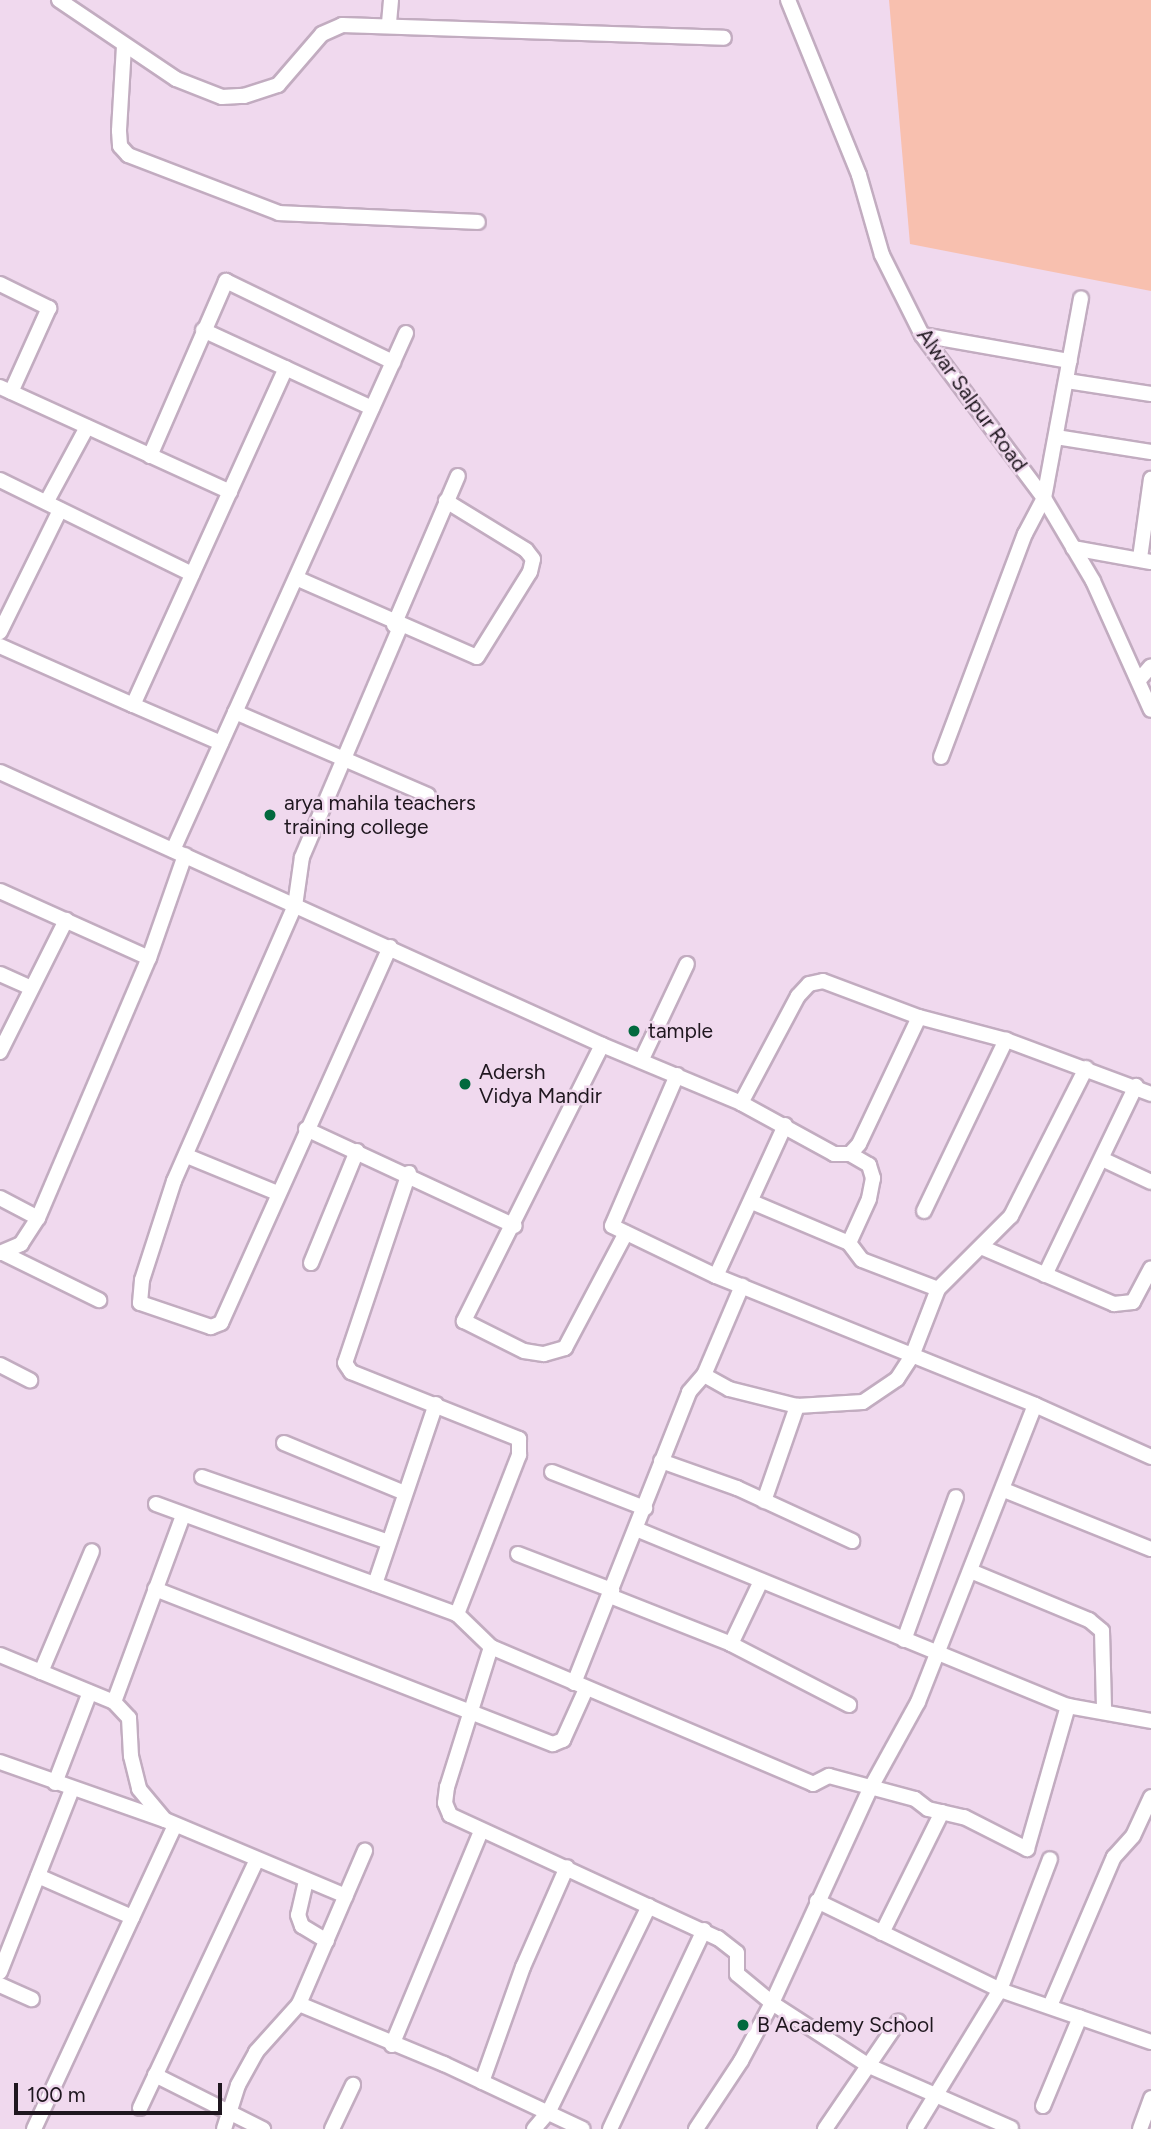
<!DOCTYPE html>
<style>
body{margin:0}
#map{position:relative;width:1151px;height:2129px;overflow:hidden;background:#f0d9ee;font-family:Figtree,sans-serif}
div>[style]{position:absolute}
.green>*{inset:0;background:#f8c0af}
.roads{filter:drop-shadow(2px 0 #c2acc0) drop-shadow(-2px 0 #c2acc0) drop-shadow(0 2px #c2acc0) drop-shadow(0 -2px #c2acc0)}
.minor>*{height:14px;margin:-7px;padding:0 7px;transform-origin:7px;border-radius:7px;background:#fff}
.dots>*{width:19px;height:19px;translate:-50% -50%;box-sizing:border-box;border:4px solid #f0d9ee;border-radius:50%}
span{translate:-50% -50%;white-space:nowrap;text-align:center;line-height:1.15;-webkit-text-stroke:5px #f0d9ee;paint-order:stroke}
.street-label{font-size:21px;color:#1f171f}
.poi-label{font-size:21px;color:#1f171f}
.left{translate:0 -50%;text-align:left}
.scale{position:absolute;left:14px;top:2083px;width:208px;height:32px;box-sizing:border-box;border:4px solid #1f171f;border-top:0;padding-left:9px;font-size:21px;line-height:24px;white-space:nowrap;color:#1f171f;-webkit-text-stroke:5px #f0d9ee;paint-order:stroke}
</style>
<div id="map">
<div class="green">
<div style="clip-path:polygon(889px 0,1151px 0,1151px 291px,910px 244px)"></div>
</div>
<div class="roads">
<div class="minor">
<div style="left:59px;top:0;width:141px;rotate:34deg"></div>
<div style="left:176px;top:79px;width:49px;rotate:21.4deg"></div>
<div style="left:222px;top:97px;width:22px;rotate:-3deg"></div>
<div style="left:244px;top:96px;width:36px;rotate:-18deg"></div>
<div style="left:278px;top:85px;width:67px;rotate:-49.2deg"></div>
<div style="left:322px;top:34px;width:22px;rotate:-24deg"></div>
<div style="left:342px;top:25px;width:382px;rotate:1.9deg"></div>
<div style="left:788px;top:0;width:189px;rotate:67.9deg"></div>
<div style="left:859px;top:175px;width:83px;rotate:74deg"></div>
<div style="left:882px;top:255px;width:89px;rotate:63.4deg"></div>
<div style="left:922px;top:335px;width:204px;rotate:53.2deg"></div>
<div style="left:1044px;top:498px;width:96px;rotate:59.4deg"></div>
<div style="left:1093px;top:581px;width:141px;rotate:65.8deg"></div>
<div style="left:389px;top:23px;width:23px;rotate:-85deg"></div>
<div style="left:124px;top:46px;width:85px;rotate:93.4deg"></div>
<div style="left:119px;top:131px;width:15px;rotate:86deg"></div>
<div style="left:120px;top:146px;width:12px;rotate:48deg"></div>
<div style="left:128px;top:155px;width:162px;rotate:21deg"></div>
<div style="left:279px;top:213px;width:199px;rotate:2.6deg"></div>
<div style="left:0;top:284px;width:55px;rotate:26.1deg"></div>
<div style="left:49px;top:308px;width:92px;rotate:114.3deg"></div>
<div style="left:203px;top:330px;width:186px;rotate:24.8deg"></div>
<div style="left:922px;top:335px;width:150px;rotate:10deg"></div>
<div style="left:1067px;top:381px;width:85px;rotate:8.8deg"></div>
<div style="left:0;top:387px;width:253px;rotate:24.5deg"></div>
<div style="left:1056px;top:437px;width:96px;rotate:9deg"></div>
<div style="left:150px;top:456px;width:191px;rotate:-66.5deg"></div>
<div style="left:226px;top:281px;width:186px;rotate:25.9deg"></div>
<div style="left:0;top:480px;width:214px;rotate:26.1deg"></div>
<div style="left:47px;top:501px;width:84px;rotate:-61.6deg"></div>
<div style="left:1073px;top:548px;width:79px;rotate:10.2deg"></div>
<div style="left:1140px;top:558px;width:80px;rotate:-82.1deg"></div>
<div style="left:296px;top:578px;width:197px;rotate:23.6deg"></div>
<div style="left:477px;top:657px;width:100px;rotate:-58.1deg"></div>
<div style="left:530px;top:572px;width:13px;rotate:-77deg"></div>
<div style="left:533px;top:559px;width:11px;rotate:-128deg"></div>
<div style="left:526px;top:550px;width:94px;rotate:-148.5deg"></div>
<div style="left:394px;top:625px;width:162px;rotate:-66.8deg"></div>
<div style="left:0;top:632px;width:136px;rotate:-63.8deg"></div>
<div style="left:0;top:646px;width:145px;rotate:23.9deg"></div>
<div style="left:1139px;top:680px;width:18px;rotate:-49deg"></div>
<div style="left:235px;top:712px;width:210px;rotate:23.3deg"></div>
<div style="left:221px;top:743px;width:96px;rotate:-156.6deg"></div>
<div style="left:133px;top:705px;width:370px;rotate:-65.6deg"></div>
<div style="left:941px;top:757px;width:238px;rotate:-69.4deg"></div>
<div style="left:1025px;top:534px;width:41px;rotate:-62.2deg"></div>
<div style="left:1044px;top:498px;width:203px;rotate:-79.5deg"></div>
<div style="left:0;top:772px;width:661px;rotate:24.39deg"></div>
<div style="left:602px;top:1045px;width:151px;rotate:22.6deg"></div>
<div style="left:741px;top:1103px;width:106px;rotate:28.7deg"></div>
<div style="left:834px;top:1154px;width:16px"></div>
<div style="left:850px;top:1154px;width:13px;rotate:-48deg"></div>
<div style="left:859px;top:1144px;width:140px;rotate:-64.7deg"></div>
<div style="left:919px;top:1017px;width:90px;rotate:14.8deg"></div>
<div style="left:1006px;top:1040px;width:155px;rotate:20.4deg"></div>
<div style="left:173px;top:850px;width:567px;rotate:-65.74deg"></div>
<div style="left:0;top:891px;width:163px;rotate:24.2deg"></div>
<div style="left:390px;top:947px;width:412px;rotate:114.2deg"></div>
<div style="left:221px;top:1323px;width:11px;rotate:158deg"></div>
<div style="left:211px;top:1327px;width:75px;rotate:-161.3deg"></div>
<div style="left:140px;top:1303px;width:23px;rotate:-85deg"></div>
<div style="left:142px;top:1280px;width:104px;rotate:-72.1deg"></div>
<div style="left:174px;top:1181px;width:300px;rotate:-66.3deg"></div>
<div style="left:295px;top:906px;width:49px;rotate:-81.9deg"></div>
<div style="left:302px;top:857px;width:250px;rotate:-66.9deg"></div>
<div style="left:0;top:974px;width:34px;rotate:24deg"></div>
<div style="left:602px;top:1045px;width:309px;rotate:116.6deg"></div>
<div style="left:464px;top:1321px;width:67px;rotate:26.6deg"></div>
<div style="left:524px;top:1351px;width:20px;rotate:9deg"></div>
<div style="left:544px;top:1354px;width:22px;rotate:-16deg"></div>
<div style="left:565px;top:1348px;width:130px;rotate:-62.1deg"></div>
<div style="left:0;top:1052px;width:148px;rotate:-63.4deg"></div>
<div style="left:642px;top:1059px;width:105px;rotate:-64.7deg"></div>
<div style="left:677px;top:1075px;width:164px;rotate:113.3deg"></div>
<div style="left:612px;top:1226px;width:115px;rotate:25.7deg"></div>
<div style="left:716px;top:1276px;width:344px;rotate:22deg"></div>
<div style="left:1035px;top:1405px;width:127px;rotate:24.1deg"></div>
<div style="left:741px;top:1103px;width:121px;rotate:-62deg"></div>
<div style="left:798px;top:996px;width:16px;rotate:-47deg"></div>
<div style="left:809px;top:984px;width:14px;rotate:-12deg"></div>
<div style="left:823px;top:981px;width:103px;rotate:20.6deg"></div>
<div style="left:306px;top:1129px;width:230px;rotate:24.9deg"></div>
<div style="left:850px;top:1154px;width:22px;rotate:30deg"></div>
<div style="left:869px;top:1165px;width:14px;rotate:73deg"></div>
<div style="left:873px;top:1178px;width:21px;rotate:101deg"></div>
<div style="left:869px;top:1199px;width:48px;rotate:114.4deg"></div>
<div style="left:849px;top:1243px;width:21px;rotate:53deg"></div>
<div style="left:862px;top:1260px;width:81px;rotate:20.9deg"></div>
<div style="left:187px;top:1156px;width:97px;rotate:22.3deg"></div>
<div style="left:1102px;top:1159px;width:54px;rotate:25.1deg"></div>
<div style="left:409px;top:1173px;width:200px;rotate:108.6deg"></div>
<div style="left:345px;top:1363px;width:11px;rotate:56deg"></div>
<div style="left:351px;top:1372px;width:181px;rotate:21.7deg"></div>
<div style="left:519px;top:1439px;width:16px;rotate:90deg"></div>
<div style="left:519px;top:1455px;width:171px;rotate:111.3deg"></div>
<div style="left:0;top:1198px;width:43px;rotate:27.8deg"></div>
<div style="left:752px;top:1202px;width:105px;rotate:22.9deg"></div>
<div style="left:924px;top:1211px;width:190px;rotate:-64.4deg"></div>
<div style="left:981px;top:1247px;width:145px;rotate:23.2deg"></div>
<div style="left:1114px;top:1304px;width:19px;rotate:-6deg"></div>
<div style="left:1133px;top:1302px;width:38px;rotate:-62deg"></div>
<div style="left:0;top:1253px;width:23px;rotate:-23deg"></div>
<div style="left:21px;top:1244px;width:31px;rotate:-57deg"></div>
<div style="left:38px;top:1218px;width:283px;rotate:-66.9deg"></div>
<div style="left:149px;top:958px;width:109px;rotate:-70.7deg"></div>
<div style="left:5px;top:1254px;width:105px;rotate:26.1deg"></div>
<div style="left:311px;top:1263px;width:121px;rotate:-67.7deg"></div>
<div style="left:1045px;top:1275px;width:210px;rotate:-64.3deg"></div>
<div style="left:716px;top:1276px;width:166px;rotate:-65.4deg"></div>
<div style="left:0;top:1365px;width:34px;rotate:27deg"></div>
<div style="left:704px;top:1375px;width:29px;rotate:29deg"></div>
<div style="left:729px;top:1389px;width:70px;rotate:14deg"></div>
<div style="left:797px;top:1406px;width:66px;rotate:-3.5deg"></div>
<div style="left:863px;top:1402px;width:41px;rotate:-34.1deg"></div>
<div style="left:897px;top:1379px;width:27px;rotate:-57deg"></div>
<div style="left:912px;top:1356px;width:72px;rotate:-68.8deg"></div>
<div style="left:938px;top:1289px;width:103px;rotate:-45deg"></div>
<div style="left:1011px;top:1216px;width:166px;rotate:-63.1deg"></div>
<div style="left:284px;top:1443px;width:131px;rotate:22.5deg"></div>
<div style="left:661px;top:1461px;width:81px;rotate:19.6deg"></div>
<div style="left:737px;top:1488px;width:127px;rotate:24.7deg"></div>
<div style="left:552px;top:1472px;width:100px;rotate:21.2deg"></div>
<div style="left:202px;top:1477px;width:195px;rotate:19.2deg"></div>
<div style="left:1004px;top:1490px;width:158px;rotate:21.9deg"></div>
<div style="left:764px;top:1501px;width:101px;rotate:-70.8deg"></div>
<div style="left:156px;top:1504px;width:320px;rotate:20.1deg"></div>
<div style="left:457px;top:1614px;width:47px;rotate:44.1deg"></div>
<div style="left:491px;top:1647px;width:350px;rotate:23deg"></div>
<div style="left:813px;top:1784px;width:18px;rotate:-27deg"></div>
<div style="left:829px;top:1776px;width:89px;rotate:15deg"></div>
<div style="left:915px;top:1799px;width:16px;rotate:38deg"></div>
<div style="left:928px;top:1809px;width:37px;rotate:13deg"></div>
<div style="left:964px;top:1817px;width:71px;rotate:26.9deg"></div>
<div style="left:1027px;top:1849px;width:149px;rotate:-74deg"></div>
<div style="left:636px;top:1529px;width:467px;rotate:22.3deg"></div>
<div style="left:1068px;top:1706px;width:84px;rotate:10.2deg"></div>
<div style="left:518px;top:1554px;width:101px;rotate:21deg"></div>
<div style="left:973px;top:1572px;width:126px;rotate:22.5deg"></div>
<div style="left:1089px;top:1620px;width:17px;rotate:40deg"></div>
<div style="left:1102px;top:1631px;width:79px;rotate:88.5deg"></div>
<div style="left:375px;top:1584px;width:190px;rotate:-71.3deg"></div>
<div style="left:155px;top:1589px;width:427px;rotate:21.3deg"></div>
<div style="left:553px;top:1744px;width:11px;rotate:-22deg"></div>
<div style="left:563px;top:1740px;width:56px;rotate:-65.7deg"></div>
<div style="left:610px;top:1596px;width:130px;rotate:21.6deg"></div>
<div style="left:731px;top:1644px;width:133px;rotate:27.3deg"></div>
<div style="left:904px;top:1640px;width:152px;rotate:-70deg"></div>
<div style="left:731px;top:1644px;width:70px;rotate:-64.5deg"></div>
<div style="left:491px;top:1647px;width:147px;rotate:107.4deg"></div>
<div style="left:447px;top:1787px;width:16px;rotate:97deg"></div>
<div style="left:445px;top:1803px;width:13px;rotate:67deg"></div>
<div style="left:450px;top:1815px;width:295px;rotate:24.7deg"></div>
<div style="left:718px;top:1938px;width:24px;rotate:38deg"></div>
<div style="left:737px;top:1953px;width:21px;rotate:90deg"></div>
<div style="left:737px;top:1974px;width:45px;rotate:39.6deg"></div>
<div style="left:772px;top:2003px;width:116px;rotate:33deg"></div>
<div style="left:869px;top:2066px;width:155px;rotate:23.6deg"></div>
<div style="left:0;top:1655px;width:123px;rotate:22.4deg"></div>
<div style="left:114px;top:1702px;width:22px;rotate:47deg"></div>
<div style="left:129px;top:1718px;width:38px;rotate:87deg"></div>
<div style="left:131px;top:1756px;width:34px;rotate:76deg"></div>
<div style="left:139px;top:1789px;width:40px;rotate:50deg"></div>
<div style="left:41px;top:1672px;width:131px;rotate:-67.1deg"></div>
<div style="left:574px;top:1683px;width:313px;rotate:-68.4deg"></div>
<div style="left:689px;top:1392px;width:23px;rotate:-49deg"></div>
<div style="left:704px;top:1375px;width:97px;rotate:-66.9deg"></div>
<div style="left:114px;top:1702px;width:199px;rotate:-69.7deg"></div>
<div style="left:0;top:1762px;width:175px;rotate:19.4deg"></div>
<div style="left:165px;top:1820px;width:196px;rotate:22.8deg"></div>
<div style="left:55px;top:1783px;width:97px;rotate:-69deg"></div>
<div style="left:38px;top:1876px;width:103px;rotate:23.6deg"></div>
<div style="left:306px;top:1881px;width:35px;rotate:103deg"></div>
<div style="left:298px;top:1915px;width:12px;rotate:70deg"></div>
<div style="left:302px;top:1926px;width:29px;rotate:31deg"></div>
<div style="left:817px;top:1901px;width:203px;rotate:25.9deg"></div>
<div style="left:1000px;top:1990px;width:160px;rotate:19deg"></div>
<div style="left:882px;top:1933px;width:135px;rotate:-63.6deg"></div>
<div style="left:0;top:1972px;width:197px;rotate:-68.5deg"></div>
<div style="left:0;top:1985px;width:35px;rotate:24deg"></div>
<div style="left:299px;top:2004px;width:157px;rotate:22.5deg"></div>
<div style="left:444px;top:2064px;width:153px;rotate:25.1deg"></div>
<div style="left:1050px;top:2006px;width:162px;rotate:-66.8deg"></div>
<div style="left:1114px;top:1857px;width:28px;rotate:-48deg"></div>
<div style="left:1133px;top:1836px;width:43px;rotate:-65.2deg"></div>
<div style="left:392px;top:2045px;width:232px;rotate:-67.4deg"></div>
<div style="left:155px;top:2075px;width:121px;rotate:26.6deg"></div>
<div style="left:482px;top:2082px;width:122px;rotate:-70.4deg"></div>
<div style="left:523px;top:1967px;width:109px;rotate:-66.3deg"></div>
<div style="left:1043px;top:2106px;width:96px;rotate:-67.4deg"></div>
<div style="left:140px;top:2108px;width:273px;rotate:-64.8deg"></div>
<div style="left:34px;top:2129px;width:335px;rotate:-65.1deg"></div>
<div style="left:224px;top:2129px;width:46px;rotate:-72.3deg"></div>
<div style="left:238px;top:2085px;width:38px;rotate:-61deg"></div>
<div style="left:256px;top:2052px;width:64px;rotate:-48.1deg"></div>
<div style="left:299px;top:2004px;width:167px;rotate:-66.7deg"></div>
<div style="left:332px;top:2129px;width:49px;rotate:-64.5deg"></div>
<div style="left:534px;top:2129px;width:23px;rotate:-50deg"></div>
<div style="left:549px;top:2111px;width:228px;rotate:-64deg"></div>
<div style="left:610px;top:2129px;width:220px;rotate:-64.7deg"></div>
<div style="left:696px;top:2129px;width:82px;rotate:-56.5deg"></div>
<div style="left:741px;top:2061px;width:66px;rotate:-61.9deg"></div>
<div style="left:772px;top:2003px;width:235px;rotate:-65.4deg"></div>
<div style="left:870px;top:1789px;width:99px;rotate:-61.1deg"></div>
<div style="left:918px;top:1702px;width:319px;rotate:-68.5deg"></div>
<div style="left:825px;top:2129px;width:130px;rotate:-55.7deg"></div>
<div style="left:915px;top:2129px;width:163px;rotate:-58.6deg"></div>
<div style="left:1000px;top:1990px;width:140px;rotate:-69.1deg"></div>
<div style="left:1140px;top:2129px;width:33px;rotate:-70deg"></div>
</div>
</div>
<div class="dots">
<div style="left:270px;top:815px;background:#02693e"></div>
<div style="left:634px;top:1031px;background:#02693e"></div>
<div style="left:465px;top:1084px;background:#02693e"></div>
<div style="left:743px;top:2025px;background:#02693e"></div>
</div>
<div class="street-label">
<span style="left:972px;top:400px;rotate:54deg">Alwar Salpur Road</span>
</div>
<div class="poi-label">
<span class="left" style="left:284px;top:815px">arya mahila teachers<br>training college</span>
<span class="left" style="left:648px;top:1031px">tample</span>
<span class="left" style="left:479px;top:1084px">Adersh<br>Vidya Mandir</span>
<span class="left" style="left:757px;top:2025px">B Academy School</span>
</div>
<div class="scale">100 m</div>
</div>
